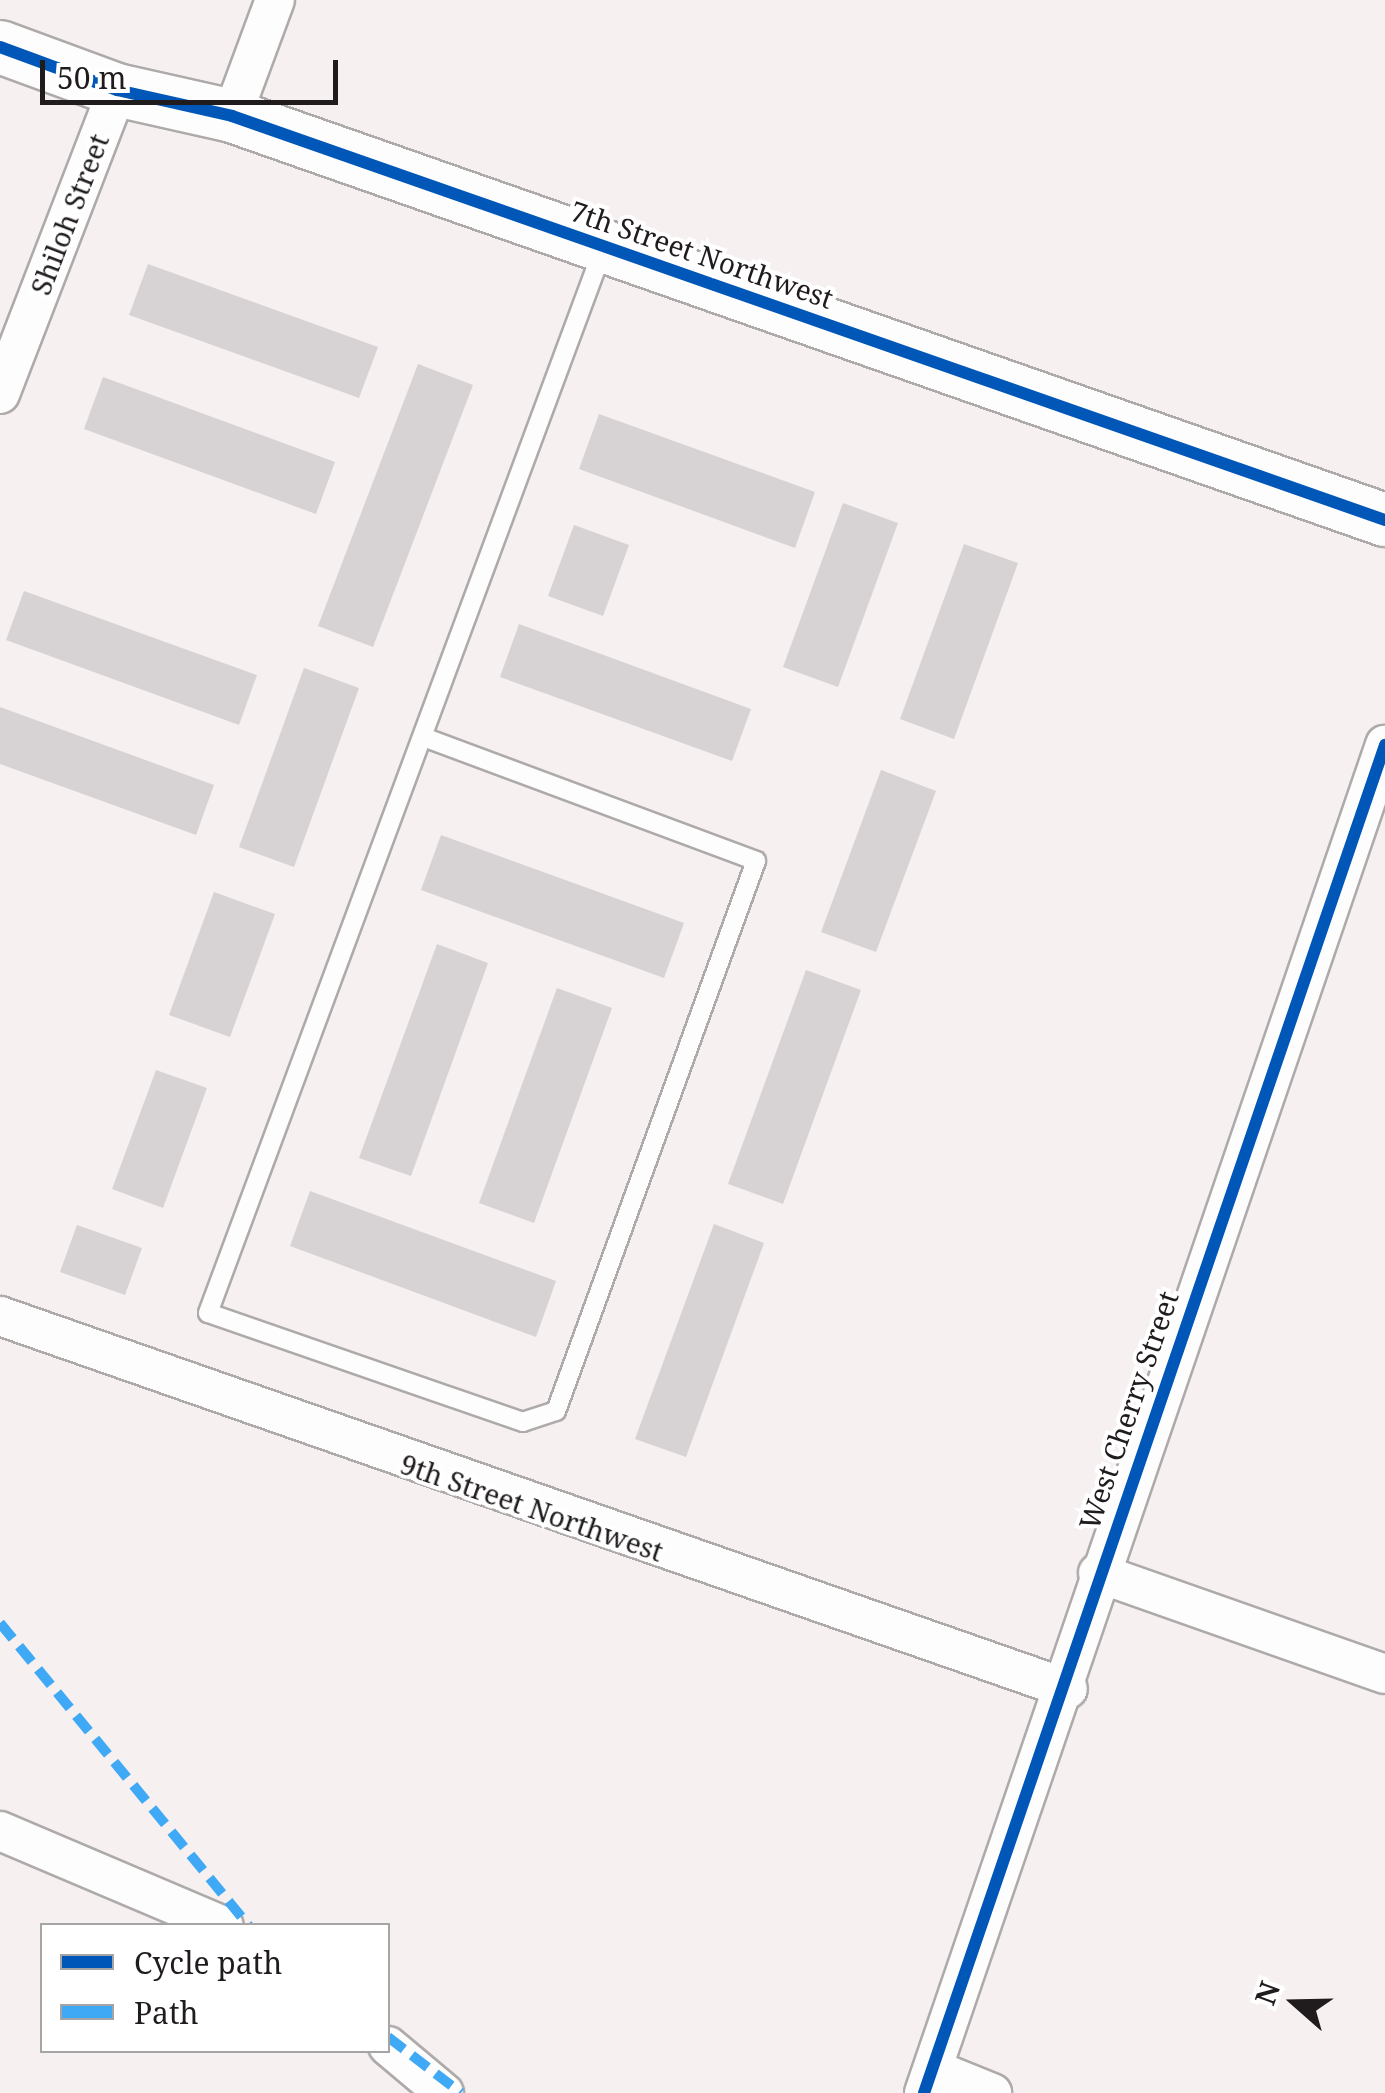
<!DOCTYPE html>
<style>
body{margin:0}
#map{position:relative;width:1385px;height:2093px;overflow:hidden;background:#f6f0f1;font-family:"Noto Serif",serif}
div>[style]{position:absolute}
.building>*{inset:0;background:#d7d2d3}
.roads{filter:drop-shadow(2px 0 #aeaaaa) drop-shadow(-2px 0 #aeaaaa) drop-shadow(0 2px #aeaaaa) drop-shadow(0 -2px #aeaaaa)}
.lane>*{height:18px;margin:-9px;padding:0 9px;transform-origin:9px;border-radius:9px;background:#fefdfd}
.street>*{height:38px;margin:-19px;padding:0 19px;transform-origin:19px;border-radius:19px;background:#fefdfd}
.secondary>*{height:52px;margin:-26px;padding:0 26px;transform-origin:26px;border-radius:26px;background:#fefdfd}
.quiet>*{height:10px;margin-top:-5px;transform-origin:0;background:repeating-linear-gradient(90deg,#3fa9f5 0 20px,transparent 0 30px)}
.cycleway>*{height:12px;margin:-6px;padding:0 6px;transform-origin:6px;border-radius:6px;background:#0057b8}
span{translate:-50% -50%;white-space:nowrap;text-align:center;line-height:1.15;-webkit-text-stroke:8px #fff;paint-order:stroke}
.street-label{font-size:28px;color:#201c1d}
.legend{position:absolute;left:40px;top:1923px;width:350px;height:130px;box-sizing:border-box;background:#fff;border:2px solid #a6a4a5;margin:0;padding:12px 18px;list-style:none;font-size:30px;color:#201c1d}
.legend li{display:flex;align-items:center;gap:20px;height:50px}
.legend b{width:50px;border:2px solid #a6a4a5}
.north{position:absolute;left:1245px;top:1953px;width:100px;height:100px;-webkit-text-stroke:8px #fff;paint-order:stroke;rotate:290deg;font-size:28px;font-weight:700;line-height:40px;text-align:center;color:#201c1d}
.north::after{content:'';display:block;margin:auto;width:35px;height:45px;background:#201c1d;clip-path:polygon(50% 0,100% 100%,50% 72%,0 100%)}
.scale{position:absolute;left:40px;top:60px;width:298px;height:45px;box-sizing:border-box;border:5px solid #201c1d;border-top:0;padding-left:12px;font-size:30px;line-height:35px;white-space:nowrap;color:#201c1d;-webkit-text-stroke:8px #fff;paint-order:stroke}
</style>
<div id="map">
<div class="building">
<div style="clip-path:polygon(148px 264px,378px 347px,359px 398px,129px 315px)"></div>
<div style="clip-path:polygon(418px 364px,473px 385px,373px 647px,318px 626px)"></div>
<div style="clip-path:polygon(103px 377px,335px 462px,316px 514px,84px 429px)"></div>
<div style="clip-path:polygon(599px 414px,815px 492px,795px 548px,579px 469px)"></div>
<div style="clip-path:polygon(843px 503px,898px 523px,838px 687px,783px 667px)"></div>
<div style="clip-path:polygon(574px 525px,629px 545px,603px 616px,548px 596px)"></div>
<div style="clip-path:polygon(964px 544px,1018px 563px,954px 739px,900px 719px)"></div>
<div style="clip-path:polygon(24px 591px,257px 675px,239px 725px,6px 640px)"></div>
<div style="clip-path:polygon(519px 624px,751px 709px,732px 761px,500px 677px)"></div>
<div style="clip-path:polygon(304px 668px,359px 688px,294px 867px,239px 847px)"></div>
<div style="clip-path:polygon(0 707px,214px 785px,196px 835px,0 764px)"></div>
<div style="clip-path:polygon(881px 770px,936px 791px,876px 952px,821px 932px)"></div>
<div style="clip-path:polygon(441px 835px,684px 923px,664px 978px,421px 890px)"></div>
<div style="clip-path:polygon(214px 892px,275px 914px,230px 1037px,169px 1015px)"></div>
<div style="clip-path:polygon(437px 944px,488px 963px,411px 1176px,359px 1158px)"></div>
<div style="clip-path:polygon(806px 970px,861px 990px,783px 1204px,728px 1184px)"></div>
<div style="clip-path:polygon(557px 988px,612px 1008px,534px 1223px,479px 1203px)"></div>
<div style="clip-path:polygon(156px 1070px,207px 1088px,163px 1208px,112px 1189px)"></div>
<div style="clip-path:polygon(310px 1191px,556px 1281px,536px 1337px,290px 1246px)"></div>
<div style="clip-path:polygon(714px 1224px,764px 1243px,686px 1457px,635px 1439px)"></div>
<div style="clip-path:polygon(77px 1225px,142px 1248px,125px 1295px,60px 1272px)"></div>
</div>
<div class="roads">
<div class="lane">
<div style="left:426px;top:738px;width:352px;rotate:20.4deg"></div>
<div style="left:756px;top:861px;width:585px;rotate:109.98deg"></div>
<div style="left:556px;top:1411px;width:35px;rotate:162deg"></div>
<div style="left:523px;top:1422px;width:333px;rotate:-160.9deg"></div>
<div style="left:208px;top:1313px;width:1132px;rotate:-69.63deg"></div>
</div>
<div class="street">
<div style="left:232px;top:116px;width:124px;rotate:-69.7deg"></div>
<div style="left:0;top:394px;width:326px;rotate:-68.9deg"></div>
<div style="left:0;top:1316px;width:1131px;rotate:19.25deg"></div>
<div style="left:1098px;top:1573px;width:304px;rotate:19.4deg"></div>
<div style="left:0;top:1831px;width:243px;rotate:23deg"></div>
<div style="left:388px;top:2046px;width:73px;rotate:40deg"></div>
<div style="left:933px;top:2069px;width:64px;rotate:22.1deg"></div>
<div style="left:924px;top:2093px;width:1425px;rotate:-71.12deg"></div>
</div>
<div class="secondary">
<div style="left:0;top:47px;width:125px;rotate:20.2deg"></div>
<div style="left:117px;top:90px;width:118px;rotate:12.7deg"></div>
<div style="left:232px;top:116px;width:1222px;rotate:19.31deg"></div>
</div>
</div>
<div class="quiet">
<div style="left:0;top:1623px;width:392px;rotate:50.6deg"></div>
<div style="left:388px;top:2037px;width:92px;rotate:37.5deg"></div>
</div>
<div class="cycleway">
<div style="left:0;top:47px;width:125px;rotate:20.2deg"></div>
<div style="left:117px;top:90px;width:118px;rotate:12.7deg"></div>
<div style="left:232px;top:116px;width:1222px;rotate:19.31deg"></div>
<div style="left:924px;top:2093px;width:1425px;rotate:-71.12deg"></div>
</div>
<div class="street-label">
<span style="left:69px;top:214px;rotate:-69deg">Shiloh Street</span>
<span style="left:702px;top:254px;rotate:19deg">7th Street Northwest</span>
<span style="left:1128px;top:1410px;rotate:-71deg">West Cherry Street</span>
<span style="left:532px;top:1507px;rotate:19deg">9th Street Northwest</span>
</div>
<ul class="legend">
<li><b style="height:12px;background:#0057b8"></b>Cycle path</li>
<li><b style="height:12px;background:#3fa9f5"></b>Path</li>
</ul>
<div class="north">N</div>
<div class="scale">50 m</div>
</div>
